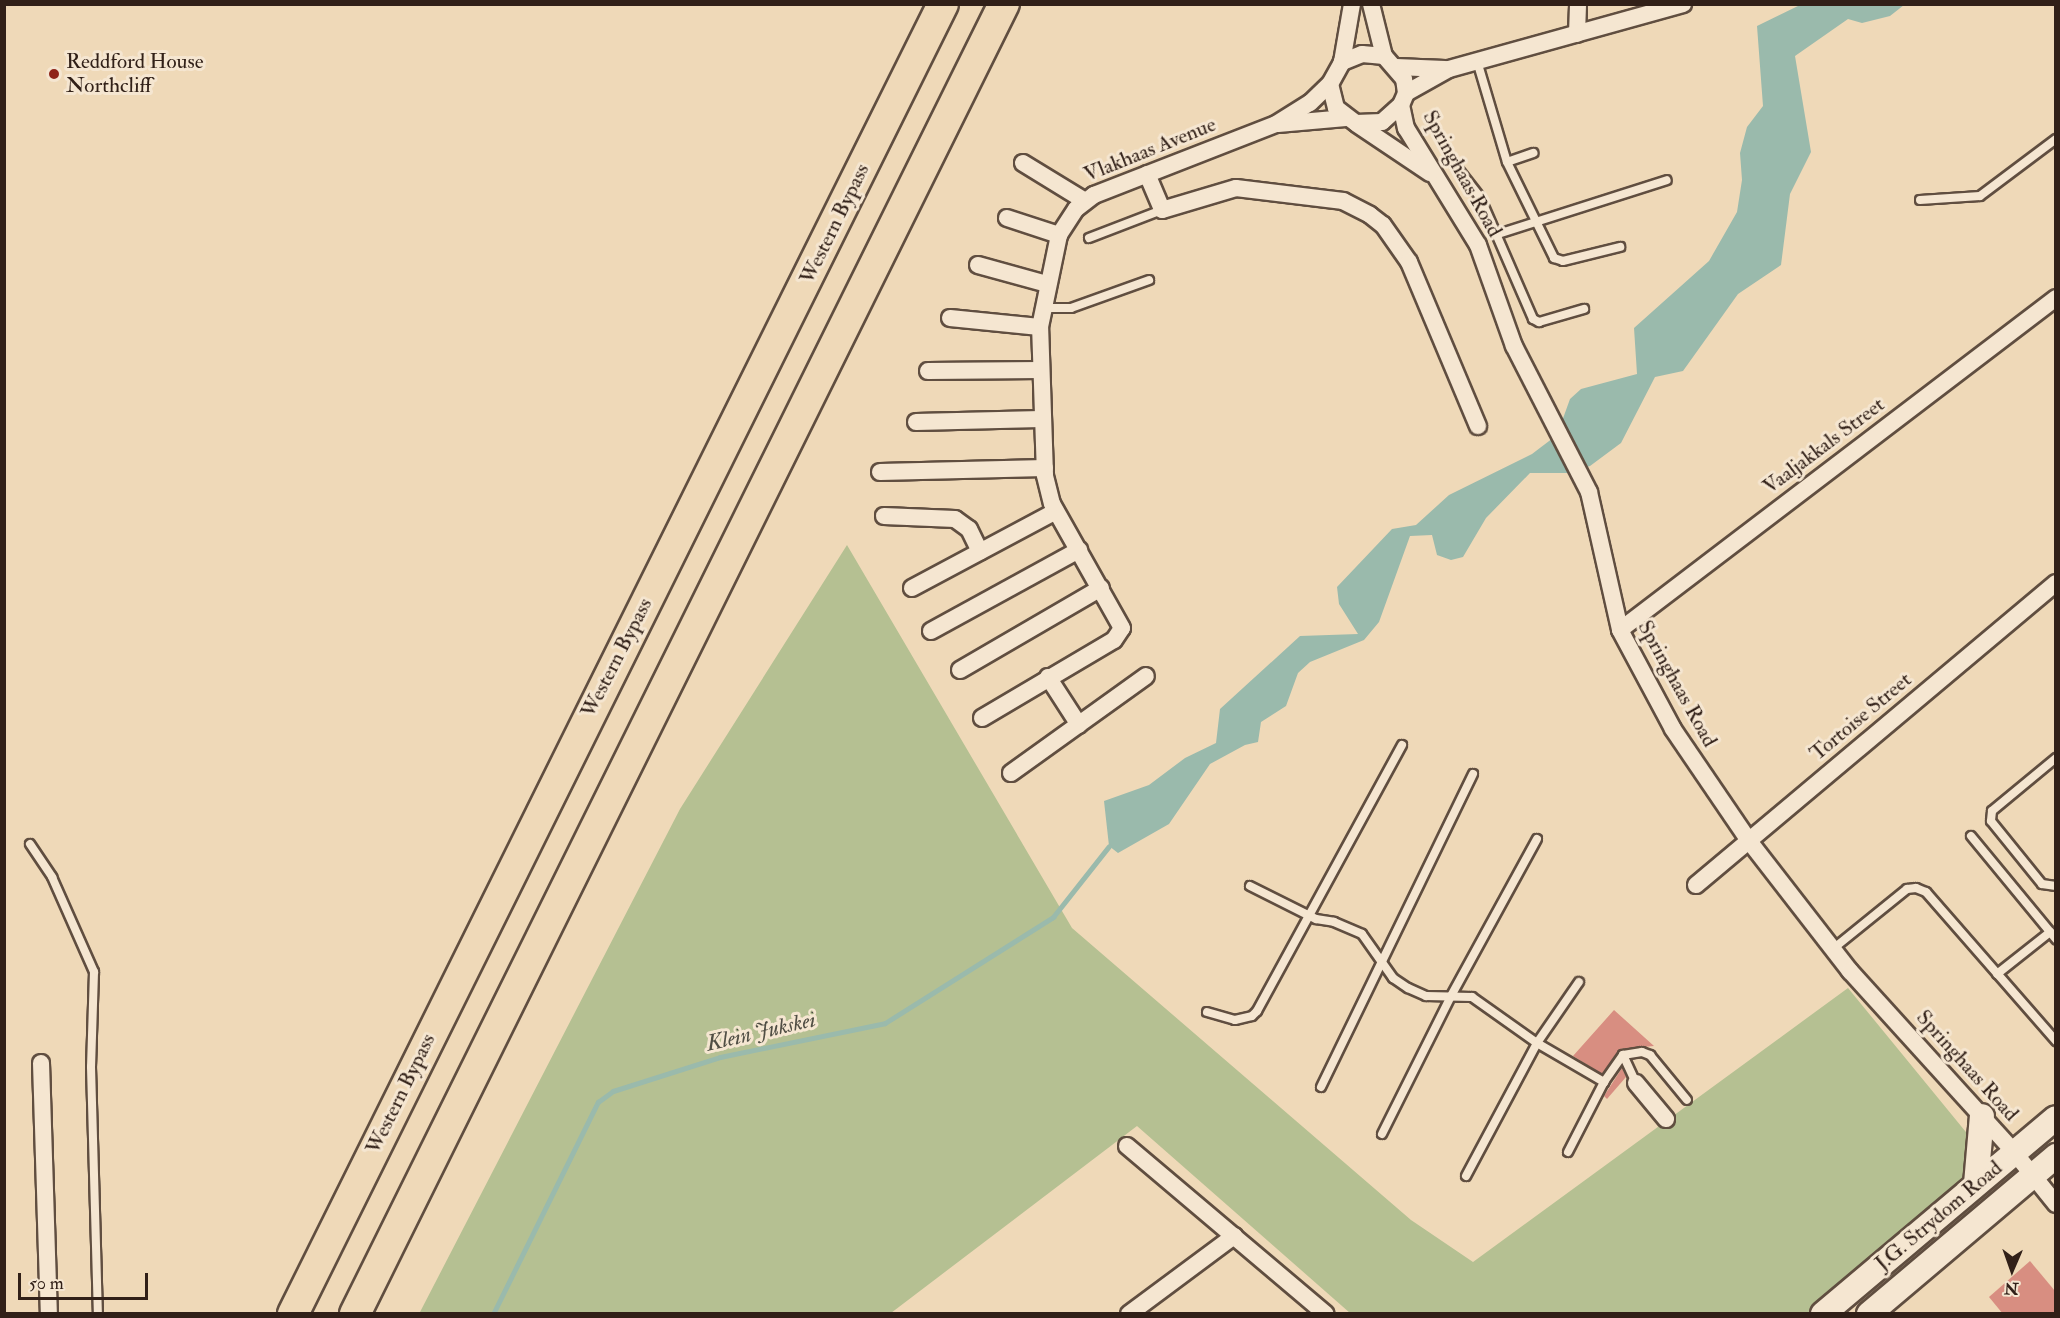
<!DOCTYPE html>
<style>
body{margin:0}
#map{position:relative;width:2060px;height:1318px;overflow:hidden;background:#efd9b8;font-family:"IM FELL Double Pica",serif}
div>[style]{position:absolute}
.green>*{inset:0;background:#b5c092}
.water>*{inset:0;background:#9abaac}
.stream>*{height:5px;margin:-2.5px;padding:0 2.5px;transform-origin:2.5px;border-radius:2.5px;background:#9abaac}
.building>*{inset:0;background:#d88e81}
.roads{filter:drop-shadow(2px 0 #604e40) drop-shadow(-2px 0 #604e40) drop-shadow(0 2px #604e40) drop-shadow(0 -2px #604e40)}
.lane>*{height:8px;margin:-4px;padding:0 4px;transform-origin:4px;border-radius:4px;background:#f5e6d1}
.street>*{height:16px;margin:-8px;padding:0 8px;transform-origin:8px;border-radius:8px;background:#f5e6d1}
.secondary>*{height:24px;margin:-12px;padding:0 12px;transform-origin:12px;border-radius:12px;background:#f5e6d1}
.highway>*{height:30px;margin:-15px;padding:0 15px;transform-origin:15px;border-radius:15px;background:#efd9b8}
.dots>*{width:16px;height:16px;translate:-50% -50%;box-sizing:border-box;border:3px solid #f5e6d1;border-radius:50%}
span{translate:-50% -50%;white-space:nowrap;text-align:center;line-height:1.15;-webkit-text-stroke:6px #f5e6d1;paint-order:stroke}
.poi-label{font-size:21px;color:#312018}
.left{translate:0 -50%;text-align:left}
.street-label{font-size:21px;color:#312018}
.water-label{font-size:22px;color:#504e44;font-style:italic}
.frame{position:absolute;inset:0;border:6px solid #312018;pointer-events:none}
.north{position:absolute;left:1982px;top:1240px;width:60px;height:60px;-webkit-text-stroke:4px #f5e6d1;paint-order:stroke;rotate:182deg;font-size:16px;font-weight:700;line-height:24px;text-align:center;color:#312018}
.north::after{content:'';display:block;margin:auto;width:21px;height:27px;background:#312018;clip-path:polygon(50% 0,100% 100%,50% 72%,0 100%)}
.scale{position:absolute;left:18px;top:1273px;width:130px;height:27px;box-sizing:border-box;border:3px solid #312018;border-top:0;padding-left:8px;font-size:18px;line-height:21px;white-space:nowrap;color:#312018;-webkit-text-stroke:4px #f5e6d1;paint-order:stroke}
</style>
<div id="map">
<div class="green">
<div style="clip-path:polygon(847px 545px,1072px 928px,1411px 1220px,1473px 1262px,1848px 988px,1988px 1159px,1817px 1313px,1350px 1313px,1137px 1126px,891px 1313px,419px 1314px,680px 809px)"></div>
</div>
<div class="water">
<div style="clip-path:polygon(1800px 5px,1904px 5px,1890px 16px,1862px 23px,1848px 19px,1795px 56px,1811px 152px,1790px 194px,1781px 265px,1738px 294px,1683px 371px,1655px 377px,1621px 443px,1590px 466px,1570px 473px,1530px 473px,1486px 518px,1463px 557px,1451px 560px,1437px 555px,1432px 535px,1410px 536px,1379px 622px,1364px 640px,1310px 662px,1298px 673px,1286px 706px,1261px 722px,1258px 742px,1245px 745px,1210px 764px,1169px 824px,1118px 853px,1109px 846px,1104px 801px,1149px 785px,1185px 758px,1216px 743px,1220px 709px,1300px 636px,1358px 634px,1339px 604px,1337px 587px,1392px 529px,1416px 525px,1449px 495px,1532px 454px,1557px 435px,1570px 399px,1581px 389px,1637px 374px,1634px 328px,1709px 261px,1737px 212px,1742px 180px,1740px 153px,1747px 127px,1763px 106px,1757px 26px)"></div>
</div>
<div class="stream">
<div style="left:493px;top:1314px;width:237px;rotate:-63.7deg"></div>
<div style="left:598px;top:1102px;width:19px;rotate:-36deg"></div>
<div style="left:613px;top:1091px;width:112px;rotate:-17.6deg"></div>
<div style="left:720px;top:1057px;width:168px;rotate:-11.6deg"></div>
<div style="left:885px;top:1023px;width:199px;rotate:-32.2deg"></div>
<div style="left:1053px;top:917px;width:90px;rotate:-51.7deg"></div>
</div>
<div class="building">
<div style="clip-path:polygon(1614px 1010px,1654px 1046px,1620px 1049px,1602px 1074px,1573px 1056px)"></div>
<div style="clip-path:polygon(1622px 1068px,1626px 1077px,1607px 1099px,1604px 1096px)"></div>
<div style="clip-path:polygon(2030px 1261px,2055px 1291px,2055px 1314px,2003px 1314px,1989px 1297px)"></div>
</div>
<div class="roads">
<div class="lane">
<div style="left:1477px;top:61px;width:105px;rotate:73.5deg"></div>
<div style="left:1507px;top:162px;width:107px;rotate:63.9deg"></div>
<div style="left:1554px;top:258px;width:9px;rotate:18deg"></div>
<div style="left:1563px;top:261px;width:59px;rotate:-13.8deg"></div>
<div style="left:1448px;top:156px;width:52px;rotate:52deg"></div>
<div style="left:1480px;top:197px;width:133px;rotate:66.5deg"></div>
<div style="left:1533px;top:319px;width:7px;rotate:27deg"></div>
<div style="left:1539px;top:322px;width:47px;rotate:-16.1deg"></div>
<div style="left:1507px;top:162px;width:28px;rotate:-19deg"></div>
<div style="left:1920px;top:200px;width:60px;rotate:-3.8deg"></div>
<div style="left:1980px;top:196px;width:95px;rotate:-36.9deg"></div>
<div style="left:1498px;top:234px;width:177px;rotate:-17.7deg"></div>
<div style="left:1089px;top:238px;width:78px;rotate:-21deg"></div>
<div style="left:1043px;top:308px;width:28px"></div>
<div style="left:1071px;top:308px;width:83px;rotate:-19.7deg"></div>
<div style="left:2056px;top:758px;width:83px;rotate:140.4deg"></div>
<div style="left:1992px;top:811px;width:10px;rotate:96deg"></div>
<div style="left:1991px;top:821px;width:81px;rotate:51deg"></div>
<div style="left:2042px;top:884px;width:14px;rotate:8deg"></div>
<div style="left:1971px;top:836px;width:134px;rotate:50.5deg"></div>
<div style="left:30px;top:844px;width:40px;rotate:56deg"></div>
<div style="left:52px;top:877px;width:104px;rotate:66.1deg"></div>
<div style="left:94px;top:972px;width:95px;rotate:91.8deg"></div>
<div style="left:91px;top:1067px;width:247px;rotate:88.4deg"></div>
<div style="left:1250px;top:886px;width:74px;rotate:26.6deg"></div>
<div style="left:1316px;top:919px;width:18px;rotate:9deg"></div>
<div style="left:1334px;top:922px;width:30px;rotate:23deg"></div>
<div style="left:1362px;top:934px;width:54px;rotate:54.8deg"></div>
<div style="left:1393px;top:978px;width:18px;rotate:34deg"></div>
<div style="left:1408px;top:988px;width:20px;rotate:24deg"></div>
<div style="left:1426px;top:996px;width:46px;rotate:1.2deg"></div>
<div style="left:1472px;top:997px;width:80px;rotate:35.3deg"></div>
<div style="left:1537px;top:1043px;width:78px;rotate:30.2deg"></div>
<div style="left:1834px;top:948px;width:94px;rotate:-38.9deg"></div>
<div style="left:1907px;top:889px;width:9px;rotate:-6deg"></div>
<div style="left:1916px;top:888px;width:11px;rotate:22deg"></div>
<div style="left:1926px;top:892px;width:198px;rotate:48.9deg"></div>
<div style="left:1997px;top:974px;width:68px;rotate:-38.4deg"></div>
<div style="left:1207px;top:1012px;width:29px;rotate:16deg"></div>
<div style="left:1235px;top:1020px;width:17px;rotate:-13deg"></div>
<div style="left:1252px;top:1016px;width:7px;rotate:-45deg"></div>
<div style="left:1257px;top:1011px;width:303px;rotate:-61.4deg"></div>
<div style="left:1623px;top:1055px;width:31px;rotate:65deg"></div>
<div style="left:1321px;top:1087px;width:348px;rotate:-64.1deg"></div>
<div style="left:1382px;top:1134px;width:154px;rotate:-63.4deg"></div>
<div style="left:1451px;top:996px;width:179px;rotate:-61.3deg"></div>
<div style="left:1568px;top:1152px;width:79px;rotate:-62.8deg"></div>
<div style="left:1604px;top:1082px;width:33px;rotate:-55deg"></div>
<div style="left:1623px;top:1055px;width:19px;rotate:-9deg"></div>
<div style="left:1642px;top:1052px;width:9px;rotate:21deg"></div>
<div style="left:1650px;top:1055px;width:58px;rotate:50.6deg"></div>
<div style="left:1466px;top:1176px;width:151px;rotate:-61.9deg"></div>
<div style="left:1537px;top:1043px;width:74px;rotate:-55.5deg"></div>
</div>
<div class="street">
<div style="left:1371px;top:4px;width:54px;rotate:76deg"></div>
<div style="left:1577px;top:34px;width:30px;rotate:-88deg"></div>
<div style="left:1396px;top:67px;width:49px;rotate:2.3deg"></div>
<div style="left:1330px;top:84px;width:25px;rotate:76deg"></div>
<div style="left:1336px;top:108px;width:25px;rotate:37deg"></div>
<div style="left:1356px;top:123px;width:26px;rotate:-2deg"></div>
<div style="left:1382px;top:122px;width:25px;rotate:-42deg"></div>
<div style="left:1401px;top:105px;width:13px;rotate:-67deg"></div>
<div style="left:1406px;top:93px;width:14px;rotate:-98deg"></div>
<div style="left:1404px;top:79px;width:30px;rotate:-131deg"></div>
<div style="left:1384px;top:56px;width:22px;rotate:-175deg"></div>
<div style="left:1362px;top:54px;width:22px;rotate:158deg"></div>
<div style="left:1406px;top:93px;width:49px;rotate:-29.2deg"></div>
<div style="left:1449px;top:69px;width:243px;rotate:-15.5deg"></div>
<div style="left:1401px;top:105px;width:24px;rotate:78deg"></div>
<div style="left:1406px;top:128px;width:137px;rotate:58.4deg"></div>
<div style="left:1478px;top:245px;width:107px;rotate:70.4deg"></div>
<div style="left:1514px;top:346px;width:164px;rotate:62.8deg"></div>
<div style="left:1589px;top:492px;width:141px;rotate:77.3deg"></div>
<div style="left:1620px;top:630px;width:112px;rotate:61.8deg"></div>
<div style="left:1673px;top:729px;width:135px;rotate:55.8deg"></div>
<div style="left:1749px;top:841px;width:165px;rotate:52.2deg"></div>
<div style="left:1850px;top:971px;width:244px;rotate:47.8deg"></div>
<div style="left:2014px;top:1152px;width:67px;rotate:51.1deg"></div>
<div style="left:1278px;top:124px;width:68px;rotate:-5deg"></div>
<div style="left:1357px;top:124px;width:88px;rotate:33.9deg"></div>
<div style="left:1023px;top:163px;width:73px;rotate:31.5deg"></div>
<div style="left:1147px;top:174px;width:39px;rotate:67deg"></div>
<div style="left:1162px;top:210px;width:77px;rotate:-16.6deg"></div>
<div style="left:1236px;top:188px;width:108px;rotate:6.9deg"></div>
<div style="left:1343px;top:201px;width:30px;rotate:27deg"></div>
<div style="left:1370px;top:215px;width:16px;rotate:38deg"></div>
<div style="left:1383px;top:225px;width:45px;rotate:54.9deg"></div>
<div style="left:1409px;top:262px;width:178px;rotate:67.2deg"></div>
<div style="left:1007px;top:218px;width:55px;rotate:18.1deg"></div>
<div style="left:978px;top:265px;width:72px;rotate:15.4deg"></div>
<div style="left:950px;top:318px;width:90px;rotate:5.7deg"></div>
<div style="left:928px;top:371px;width:112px;rotate:-0.5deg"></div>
<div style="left:916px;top:422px;width:125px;rotate:-1.4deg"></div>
<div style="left:880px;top:472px;width:165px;rotate:-1.4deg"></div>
<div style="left:884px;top:516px;width:71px;rotate:2.4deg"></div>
<div style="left:955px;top:519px;width:17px;rotate:36deg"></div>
<div style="left:969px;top:529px;width:25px;rotate:64deg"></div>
<div style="left:912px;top:588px;width:163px;rotate:-28.1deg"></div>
<div style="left:1620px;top:630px;width:548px;rotate:-37.29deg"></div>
<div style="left:931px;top:631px;width:169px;rotate:-28.7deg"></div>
<div style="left:960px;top:670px;width:163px;rotate:-30.2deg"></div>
<div style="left:1048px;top:677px;width:57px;rotate:57.1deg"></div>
<div style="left:982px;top:718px;width:153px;rotate:-30.6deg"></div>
<div style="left:1114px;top:640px;width:14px;rotate:-56deg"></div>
<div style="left:1122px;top:628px;width:142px;rotate:-119.4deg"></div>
<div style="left:1052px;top:504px;width:30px;rotate:-104deg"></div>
<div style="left:1045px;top:475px;width:148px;rotate:-91.9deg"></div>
<div style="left:1040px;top:327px;width:94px;rotate:-78.3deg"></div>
<div style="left:1059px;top:235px;width:31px;rotate:-57deg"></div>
<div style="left:1076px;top:209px;width:23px;rotate:-38deg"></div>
<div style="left:1094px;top:195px;width:195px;rotate:-21.3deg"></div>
<div style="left:1276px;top:124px;width:40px;rotate:-32deg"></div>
<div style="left:1310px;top:103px;width:28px;rotate:-44deg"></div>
<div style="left:1330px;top:84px;width:25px;rotate:-61deg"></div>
<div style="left:1342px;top:62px;width:59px;rotate:-80.2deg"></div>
<div style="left:1011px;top:773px;width:166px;rotate:-35.7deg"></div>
<div style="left:1696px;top:885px;width:470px;rotate:-40deg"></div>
<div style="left:41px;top:1063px;width:251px;rotate:88.2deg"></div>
<div style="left:1636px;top:1083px;width:47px;rotate:50.2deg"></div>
<div style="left:1127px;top:1146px;width:260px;rotate:40.2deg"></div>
<div style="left:1129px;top:1314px;width:131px;rotate:-36.6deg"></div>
</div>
<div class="secondary">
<div style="left:1976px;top:1184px;width:68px;rotate:-85deg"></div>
<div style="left:1823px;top:1314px;width:304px;rotate:-40.1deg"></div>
<div style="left:1869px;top:1314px;width:245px;rotate:-40.2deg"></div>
</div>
<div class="highway">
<div style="left:293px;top:1314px;width:1462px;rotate:-63.61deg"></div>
<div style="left:355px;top:1314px;width:1462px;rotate:-63.65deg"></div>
</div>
</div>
<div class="dots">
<div style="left:54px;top:74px;background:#8f2418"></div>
</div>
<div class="poi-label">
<span class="left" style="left:66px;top:74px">Reddford House<br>Northcliff</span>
</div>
<div class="street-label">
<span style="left:1150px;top:150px;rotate:-22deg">Vlakhaas Avenue</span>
<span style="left:1462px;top:174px;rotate:61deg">Springhaas Road</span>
<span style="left:835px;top:224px;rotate:-64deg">Western Bypass</span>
<span style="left:1824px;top:446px;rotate:-37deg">Vaaljakkals Street</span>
<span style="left:617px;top:658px;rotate:-63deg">Western Bypass</span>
<span style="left:1677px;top:684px;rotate:61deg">Springhaas Road</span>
<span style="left:1861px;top:717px;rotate:-40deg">Tortoise Street</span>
<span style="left:1967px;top:1066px;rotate:48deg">Springhaas Road</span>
<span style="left:401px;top:1094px;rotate:-64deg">Western Bypass</span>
<span style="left:1939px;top:1216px;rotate:-40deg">J.G. Strydom Road</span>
</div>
<div class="water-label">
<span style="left:761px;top:1032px;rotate:-13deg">Klein Jukskei</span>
</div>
<div class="frame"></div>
<div class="north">N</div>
<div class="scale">50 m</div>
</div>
